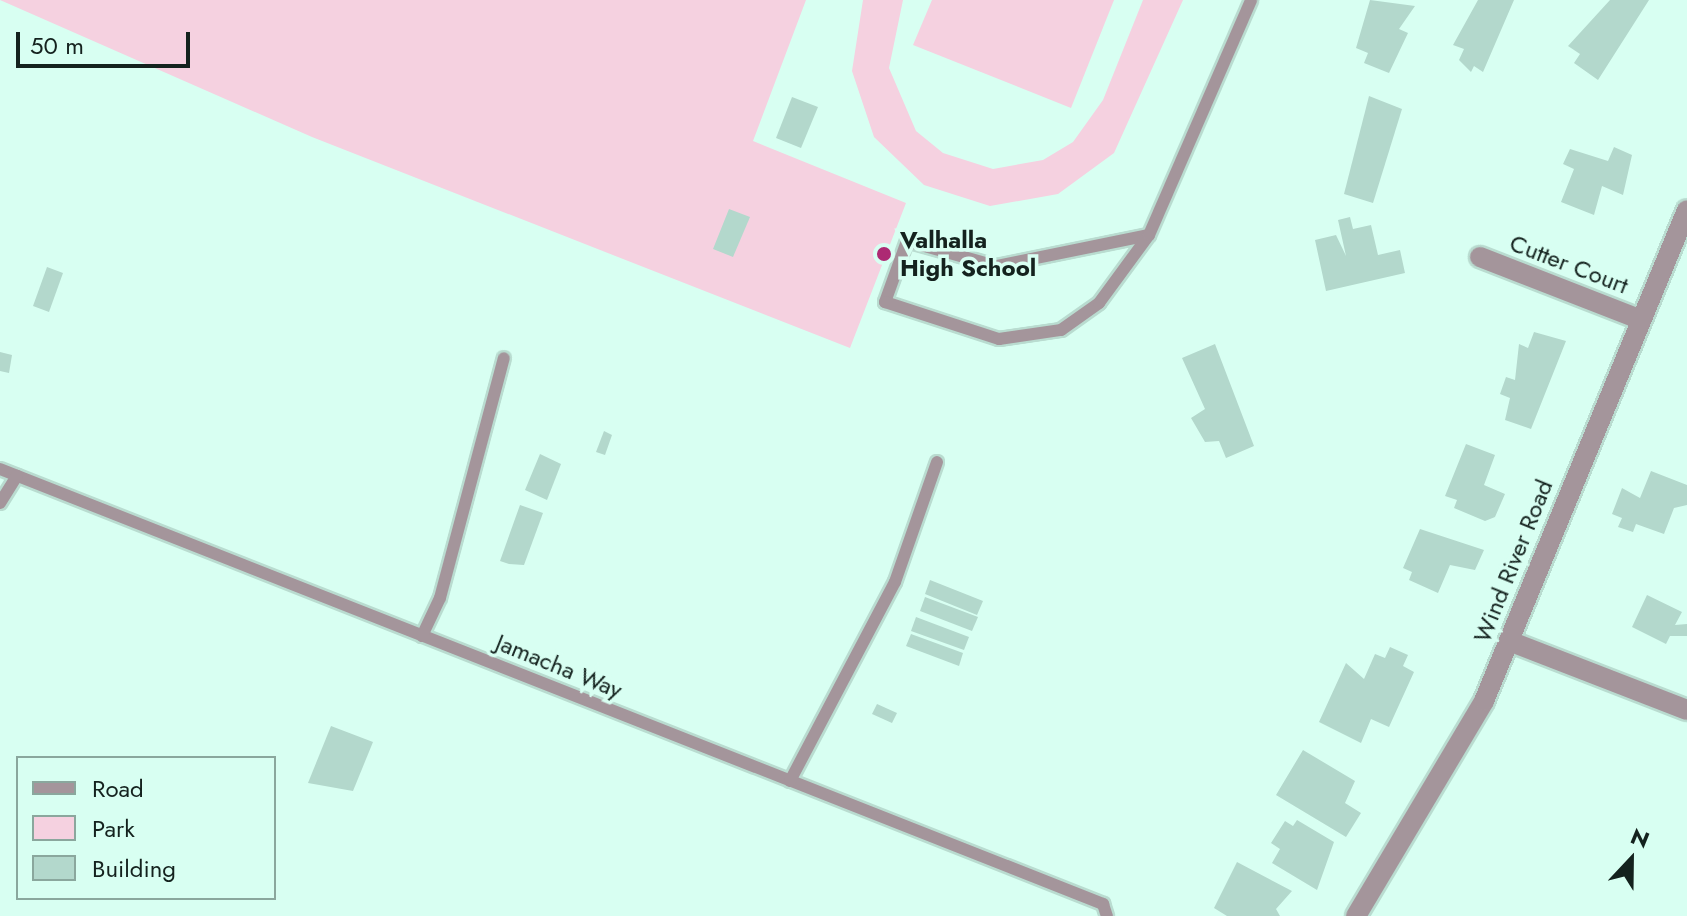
<!DOCTYPE html>
<style>
body{margin:0}
#map{position:relative;width:1687px;height:916px;overflow:hidden;background:#d8fff2;font-family:Jost,sans-serif}
div>[style]{position:absolute}
.green>*{inset:0;background:#f5d1e0}
.building>*{inset:0;background:#b3d8cc}
.roads{filter:drop-shadow(2px 0 #b9dcd0) drop-shadow(-2px 0 #b9dcd0) drop-shadow(0 2px #b9dcd0) drop-shadow(0 -2px #b9dcd0)}
.service>*{height:12px;margin:-6px;padding:0 6px;transform-origin:6px;border-radius:6px;background:#a4959b}
.minor>*{height:20px;margin:-10px;padding:0 10px;transform-origin:10px;border-radius:10px;background:#a4959b}
.tertiary>*{height:20px;margin:-10px;padding:0 10px;transform-origin:10px;border-radius:10px;background:#a4959b}
.dots>*{width:22px;height:22px;translate:-50% -50%;box-sizing:border-box;border:4px solid #d8fff2;border-radius:50%}
span{translate:-50% -50%;white-space:nowrap;text-align:center;line-height:1.15;-webkit-text-stroke:7px #d8fff2;paint-order:stroke}
.poi-label{font-size:24px;color:#14221e;font-weight:700}
.left{translate:0 -50%;text-align:left}
.street-label{font-size:24px;color:#14221e}
.legend{position:absolute;left:16px;top:756px;width:260px;height:144px;box-sizing:border-box;background:#d8fff2;border:2px solid #8aa79d;margin:0;padding:10px 14px;list-style:none;font-size:24px;color:#14221e}
.legend li{display:flex;align-items:center;gap:16px;height:40px}
.legend b{width:40px;border:2px solid #8aa79d}
.north{position:absolute;left:1591px;top:820px;width:80px;height:80px;-webkit-text-stroke:6px #d8fff2;paint-order:stroke;rotate:22deg;font-size:22px;font-weight:700;line-height:32px;text-align:center;color:#14221e}
.north::after{content:'';display:block;margin:auto;width:28px;height:36px;background:#14221e;clip-path:polygon(50% 0,100% 100%,50% 72%,0 100%)}
.scale{position:absolute;left:16px;top:32px;width:174px;height:36px;box-sizing:border-box;border:4px solid #14221e;border-top:0;padding-left:10px;font-size:24px;line-height:28px;white-space:nowrap;color:#14221e;-webkit-text-stroke:6px #d8fff2;paint-order:stroke}
</style>
<div id="map">
<div class="green">
<div style="clip-path:polygon(0 0,806px 0,753px 141px,906px 203px,850px 348px,312px 137px)"></div>
<div style="clip-path:polygon(863px 0,903px 0,889px 68px,916px 131px,943px 153px,993px 169px,1043px 160px,1073px 142px,1103px 100px,1143px 0,1183px 0,1114px 153px,1058px 194px,990px 206px,924px 185px,874px 137px,852px 71px)"></div>
<div style="clip-path:polygon(932px 0,1114px 0,1071px 108px,913px 45px)"></div>
</div>
<div class="building">
<div style="clip-path:polygon(1370px 0,1415px 6px,1399px 29px,1408px 33px,1389px 73px,1364px 63px,1368px 53px,1356px 48px)"></div>
<div style="clip-path:polygon(1478px 0,1514px 0,1483px 72px,1474px 66px,1471px 72px,1459px 60px,1464px 49px,1453px 45px)"></div>
<div style="clip-path:polygon(1610px 0,1649px 0,1598px 80px,1574px 63px,1580px 54px,1568px 46px)"></div>
<div style="clip-path:polygon(1369px 96px,1402px 109px,1373px 203px,1344px 194px)"></div>
<div style="clip-path:polygon(792px 97px,818px 107px,801px 148px,776px 138px)"></div>
<div style="clip-path:polygon(1614px 147px,1632px 155px,1623px 195px,1602px 186px,1594px 215px,1561px 202px,1574px 169px,1563px 164px,1570px 149px,1608px 161px)"></div>
<div style="clip-path:polygon(729px 209px,750px 217px,733px 257px,713px 249px)"></div>
<div style="clip-path:polygon(1350px 217px,1353px 229px,1371px 225px,1378px 255px,1400px 250px,1405px 273px,1326px 291px,1315px 240px,1336px 235px,1346px 256px,1338px 220px)"></div>
<div style="clip-path:polygon(47px 267px,63px 273px,49px 312px,33px 306px)"></div>
<div style="clip-path:polygon(1534px 332px,1566px 341px,1531px 429px,1505px 420px,1510px 398px,1500px 394px,1506px 377px,1515px 380px,1519px 344px,1528px 348px)"></div>
<div style="clip-path:polygon(1215px 344px,1254px 446px,1226px 458px,1219px 441px,1205px 442px,1191px 418px,1205px 409px,1182px 358px)"></div>
<div style="clip-path:polygon(0 352px,12px 355px,9px 373px,0 371px)"></div>
<div style="clip-path:polygon(604px 431px,612px 435px,605px 455px,596px 452px)"></div>
<div style="clip-path:polygon(1466px 444px,1495px 455px,1484px 485px,1505px 494px,1495px 517px,1485px 521px,1454px 508px,1457px 500px,1445px 496px)"></div>
<div style="clip-path:polygon(540px 454px,561px 464px,547px 500px,525px 490px)"></div>
<div style="clip-path:polygon(1651px 471px,1687px 485px,1687px 505px,1674px 508px,1664px 534px,1636px 524px,1633px 532px,1618px 527px,1622px 518px,1612px 514px,1622px 488px,1640px 498px)"></div>
<div style="clip-path:polygon(520px 505px,543px 513px,524px 565px,509px 564px,500px 561px)"></div>
<div style="clip-path:polygon(1420px 529px,1484px 550px,1475px 570px,1450px 565px,1438px 593px,1409px 580px,1412px 572px,1403px 568px)"></div>
<div style="clip-path:polygon(930px 580px,983px 601px,977px 615px,925px 594px)"></div>
<div style="clip-path:polygon(1647px 595px,1682px 612px,1675px 625px,1687px 624px,1687px 636px,1670px 636px,1666px 644px,1632px 627px)"></div>
<div style="clip-path:polygon(925px 597px,978px 617px,972px 631px,920px 611px)"></div>
<div style="clip-path:polygon(916px 617px,969px 637px,964px 650px,911px 631px)"></div>
<div style="clip-path:polygon(911px 634px,963px 653px,959px 666px,906px 646px)"></div>
<div style="clip-path:polygon(1390px 647px,1408px 655px,1403px 666px,1414px 672px,1389px 727px,1371px 719px,1361px 743px,1319px 722px,1346px 663px,1364px 679px,1375px 654px,1385px 658px)"></div>
<div style="clip-path:polygon(877px 704px,897px 713px,892px 723px,872px 714px)"></div>
<div style="clip-path:polygon(331px 726px,373px 742px,353px 791px,308px 783px)"></div>
<div style="clip-path:polygon(1303px 750px,1355px 781px,1345px 803px,1361px 813px,1346px 837px,1276px 795px)"></div>
<div style="clip-path:polygon(1297px 820px,1334px 842px,1317px 890px,1272px 863px,1280px 849px,1271px 843px,1285px 821px,1293px 826px)"></div>
<div style="clip-path:polygon(1237px 862px,1292px 891px,1276px 909px,1280px 916px,1227px 916px,1214px 908px)"></div>
</div>
<div class="roads">
<div class="service">
<div style="left:1149px;top:235px;width:156px;rotate:168.5deg"></div>
<div style="left:996px;top:266px;width:92px;rotate:-164.3deg"></div>
<div style="left:907px;top:241px;width:65px;rotate:109.8deg"></div>
<div style="left:885px;top:302px;width:120px;rotate:18deg"></div>
<div style="left:999px;top:339px;width:63px;rotate:-8.3deg"></div>
<div style="left:1061px;top:330px;width:47px;rotate:-35.4deg"></div>
<div style="left:1099px;top:303px;width:84px;rotate:-53.7deg"></div>
<div style="left:1149px;top:235px;width:256px;rotate:-66.5deg"></div>
<div style="left:0;top:469px;width:1186px;rotate:21.52deg"></div>
<div style="left:1103px;top:904px;width:13px;rotate:72deg"></div>
<div style="left:0;top:503px;width:32px;rotate:-58deg"></div>
<div style="left:422px;top:636px;width:42px;rotate:-64.7deg"></div>
<div style="left:440px;top:598px;width:248px;rotate:-75.1deg"></div>
<div style="left:790px;top:781px;width:225px;rotate:-62.2deg"></div>
<div style="left:895px;top:582px;width:127px;rotate:-70.7deg"></div>
</div>
<div class="minor">
<div style="left:1480px;top:257px;width:171px;rotate:21.3deg"></div>
<div style="left:1509px;top:641px;width:191px;rotate:21.2deg"></div>
</div>
<div class="tertiary">
<div style="left:1356px;top:916px;width:250px;rotate:-59.2deg"></div>
<div style="left:1484px;top:701px;width:531px;rotate:-67.54deg"></div>
</div>
</div>
<div class="dots">
<div style="left:884px;top:254px;background:#ad2a73"></div>
</div>
<div class="poi-label">
<span class="left" style="left:900px;top:254px">Valhalla<br>High School</span>
</div>
<div class="street-label">
<span style="left:1569px;top:264px;rotate:21deg">Cutter Court</span>
<span style="left:1513px;top:561px;rotate:-68deg">Wind River Road</span>
<span style="left:559px;top:666px;rotate:22deg">Jamacha Way</span>
</div>
<ul class="legend">
<li><b style="height:10px;background:#a4959b"></b>Road</li>
<li><b style="height:22px;background:#f5d1e0"></b>Park</li>
<li><b style="height:22px;background:#b3d8cc"></b>Building</li>
</ul>
<div class="north">N</div>
<div class="scale">50 m</div>
</div>
